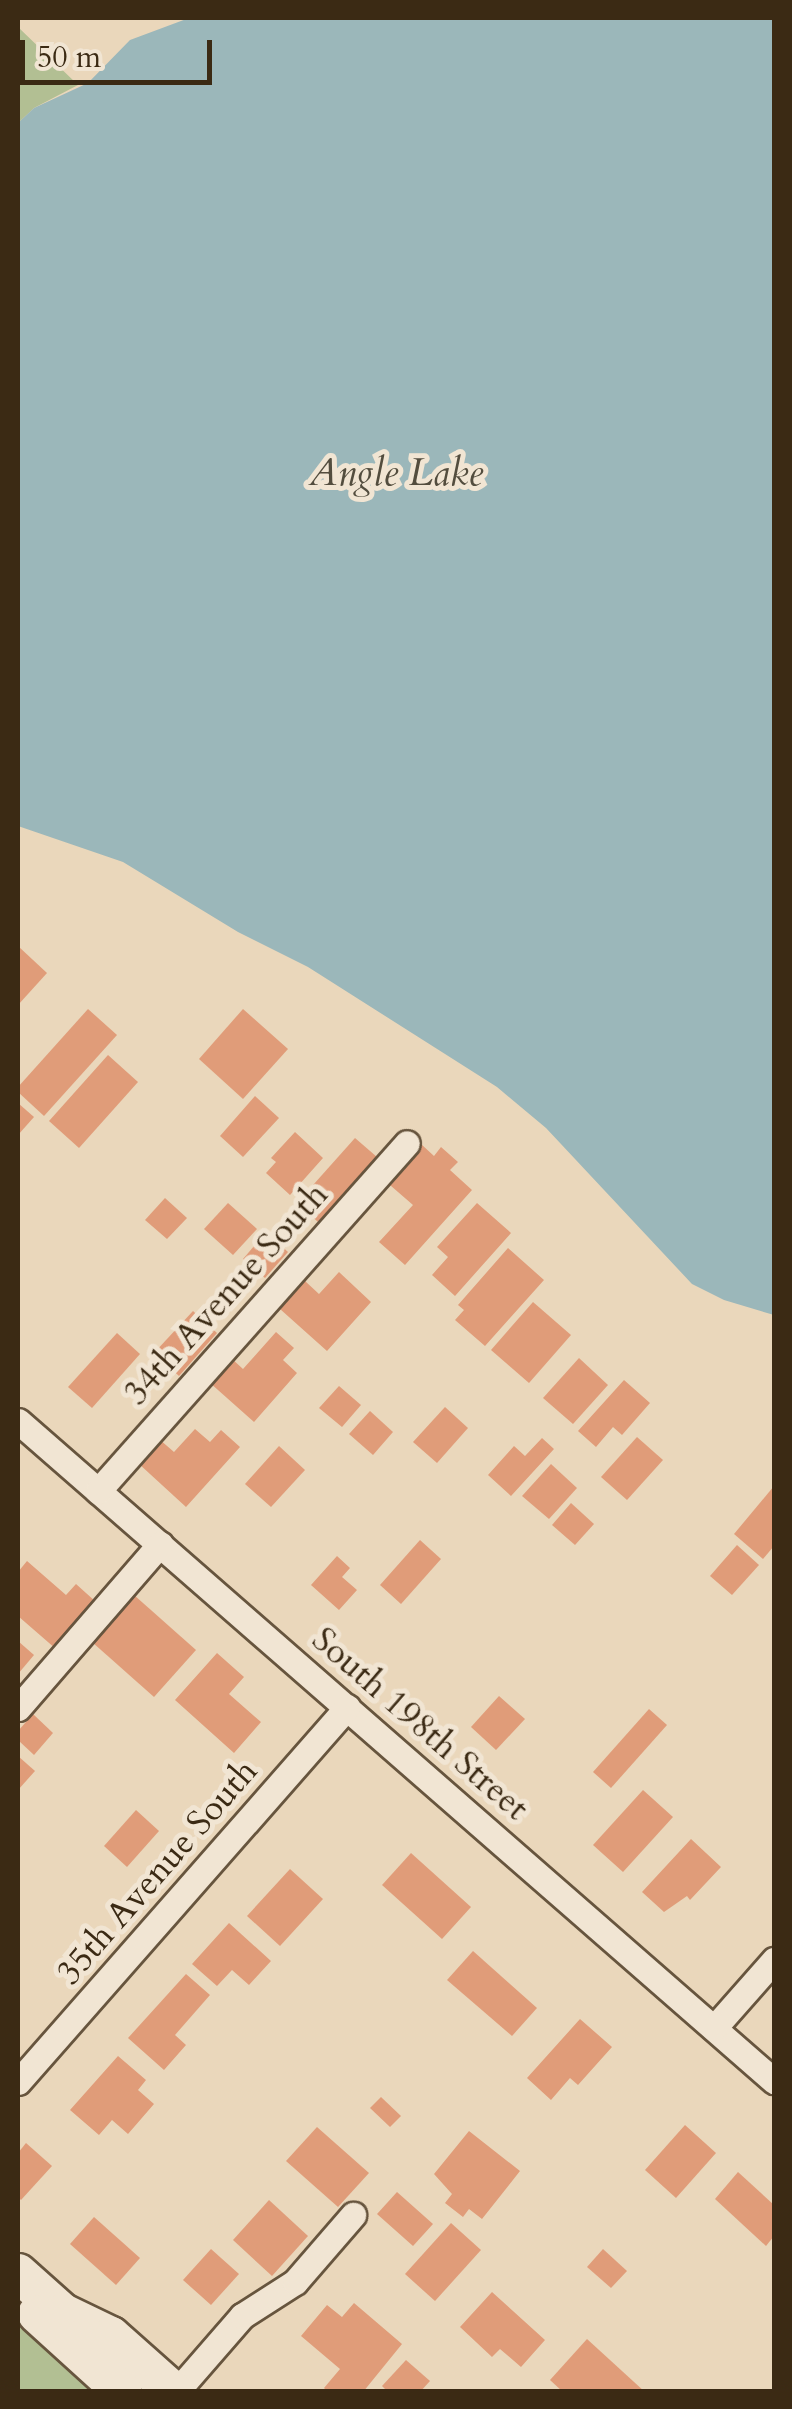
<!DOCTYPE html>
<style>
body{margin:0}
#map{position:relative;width:792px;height:2409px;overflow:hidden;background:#ead7bb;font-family:Cardo,serif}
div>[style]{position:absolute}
.green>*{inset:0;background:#b2bf93}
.water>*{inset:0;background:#9bb7ba}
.building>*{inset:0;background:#e09c79}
.roads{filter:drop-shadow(2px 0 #67553e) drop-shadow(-2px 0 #67553e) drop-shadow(0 2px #67553e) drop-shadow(0 -2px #67553e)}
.street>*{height:25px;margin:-12.5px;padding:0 12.5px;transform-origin:12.5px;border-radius:12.5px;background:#f1e5d3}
.secondary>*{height:38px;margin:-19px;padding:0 19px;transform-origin:19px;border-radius:19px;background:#f1e5d3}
span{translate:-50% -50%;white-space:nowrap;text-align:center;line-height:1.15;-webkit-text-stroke:10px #f1e5d3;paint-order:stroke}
.street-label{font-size:35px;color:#3b2a14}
.water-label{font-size:38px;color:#534d3e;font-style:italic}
.frame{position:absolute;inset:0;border:20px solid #3b2a14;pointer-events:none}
.scale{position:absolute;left:20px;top:40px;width:192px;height:45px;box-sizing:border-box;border:5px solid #3b2a14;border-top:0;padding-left:12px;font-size:30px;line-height:35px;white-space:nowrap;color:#3b2a14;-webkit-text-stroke:8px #f1e5d3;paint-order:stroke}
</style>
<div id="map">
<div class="green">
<div style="clip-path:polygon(18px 27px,78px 85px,34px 108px,18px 123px)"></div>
<div style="clip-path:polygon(20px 2320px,99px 2392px,18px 2392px)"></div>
</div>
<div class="water">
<div style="clip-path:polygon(189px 18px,774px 18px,774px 1315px,724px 1300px,692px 1284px,546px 1128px,497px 1087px,308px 967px,238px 932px,123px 862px,18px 826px,18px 123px,34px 108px,88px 83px,130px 40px)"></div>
</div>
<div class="building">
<div style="clip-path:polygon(18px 946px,47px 973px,18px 1005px)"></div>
<div style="clip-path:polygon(88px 1009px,117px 1035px,44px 1116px,18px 1092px,18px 1087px)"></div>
<div style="clip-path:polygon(243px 1009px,288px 1049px,243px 1099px,199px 1059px)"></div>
<div style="clip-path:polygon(108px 1055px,138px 1082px,79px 1148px,49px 1121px)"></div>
<div style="clip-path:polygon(255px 1096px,279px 1118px,243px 1157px,220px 1136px)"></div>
<div style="clip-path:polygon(18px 1103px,34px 1117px,18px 1135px)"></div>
<div style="clip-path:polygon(295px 1132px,323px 1158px,290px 1195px,266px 1173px,276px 1162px,271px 1158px)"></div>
<div style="clip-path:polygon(355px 1138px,377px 1157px,318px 1222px,297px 1203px)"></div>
<div style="clip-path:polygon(421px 1144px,434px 1156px,441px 1147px,458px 1162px,450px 1170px,472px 1190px,405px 1265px,379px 1242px,413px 1205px,383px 1179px)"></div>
<div style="clip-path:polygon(165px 1198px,187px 1218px,167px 1239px,145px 1220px)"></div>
<div style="clip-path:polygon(228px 1203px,257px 1229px,233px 1255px,204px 1229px)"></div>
<div style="clip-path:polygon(477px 1203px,511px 1233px,455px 1296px,432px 1275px,448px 1257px,437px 1247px)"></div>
<div style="clip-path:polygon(266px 1232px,288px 1252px,265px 1278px,243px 1259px)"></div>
<div style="clip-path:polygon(508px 1248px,544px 1280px,485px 1346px,455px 1320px,464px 1310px,458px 1305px)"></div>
<div style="clip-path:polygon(339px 1272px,371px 1302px,327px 1351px,280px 1309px,305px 1281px,319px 1294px)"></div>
<div style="clip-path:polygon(533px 1302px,571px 1335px,529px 1383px,491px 1350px)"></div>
<div style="clip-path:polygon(193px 1311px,217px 1333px,179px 1376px,154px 1353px)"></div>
<div style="clip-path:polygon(276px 1332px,294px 1348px,283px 1360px,297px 1373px,254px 1422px,209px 1382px,231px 1358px,243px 1369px)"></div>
<div style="clip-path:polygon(117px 1333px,140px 1354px,92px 1408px,68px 1387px)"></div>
<div style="clip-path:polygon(579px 1358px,608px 1385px,573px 1424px,543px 1398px)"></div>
<div style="clip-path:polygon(624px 1380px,650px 1403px,622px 1435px,613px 1427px,596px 1447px,578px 1431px)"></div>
<div style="clip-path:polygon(339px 1386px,361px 1405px,342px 1427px,319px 1408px)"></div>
<div style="clip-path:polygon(445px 1407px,468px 1428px,437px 1463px,413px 1442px)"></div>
<div style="clip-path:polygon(370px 1411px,393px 1432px,373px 1455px,349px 1434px)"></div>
<div style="clip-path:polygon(195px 1429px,210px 1442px,221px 1430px,240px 1447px,186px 1507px,138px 1463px,159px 1439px,174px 1452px)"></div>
<div style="clip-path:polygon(637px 1437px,663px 1460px,627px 1500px,601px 1477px)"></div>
<div style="clip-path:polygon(542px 1438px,554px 1449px,511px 1496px,488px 1475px,514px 1446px,525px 1456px)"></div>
<div style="clip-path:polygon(279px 1446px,305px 1470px,271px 1507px,245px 1484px)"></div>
<div style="clip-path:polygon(551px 1464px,577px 1488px,549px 1519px,522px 1496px)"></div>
<div style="clip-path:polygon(774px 1486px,774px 1546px,763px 1559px,734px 1534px)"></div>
<div style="clip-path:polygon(571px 1503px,594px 1524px,575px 1545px,552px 1525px)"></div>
<div style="clip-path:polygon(420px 1540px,441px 1559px,401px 1604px,380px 1585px)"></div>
<div style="clip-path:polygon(737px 1545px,759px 1565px,732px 1595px,710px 1576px)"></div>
<div style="clip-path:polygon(337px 1556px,350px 1568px,342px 1577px,357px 1590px,339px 1610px,311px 1585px)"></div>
<div style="clip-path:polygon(27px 1561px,66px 1595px,76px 1584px,96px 1602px,56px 1649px,18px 1616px,18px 1572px)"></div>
<div style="clip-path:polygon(134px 1595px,196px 1650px,154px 1697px,92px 1642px)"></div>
<div style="clip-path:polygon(18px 1641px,34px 1655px,18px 1674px)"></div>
<div style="clip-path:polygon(217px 1653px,244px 1677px,229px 1694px,261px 1722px,234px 1753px,175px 1700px)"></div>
<div style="clip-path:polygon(499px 1696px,525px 1719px,496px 1750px,471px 1727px)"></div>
<div style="clip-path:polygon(649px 1709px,667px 1725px,611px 1788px,593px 1772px)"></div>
<div style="clip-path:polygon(33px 1714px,53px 1733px,34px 1755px,18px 1740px,18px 1731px)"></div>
<div style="clip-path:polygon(18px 1756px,35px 1771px,18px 1790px)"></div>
<div style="clip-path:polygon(643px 1790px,673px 1817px,623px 1872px,593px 1845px)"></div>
<div style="clip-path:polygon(136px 1810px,159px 1831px,127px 1867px,104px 1846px)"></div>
<div style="clip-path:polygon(691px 1839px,721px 1867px,690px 1900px,687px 1896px,664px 1912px,642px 1892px)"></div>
<div style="clip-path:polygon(411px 1853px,471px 1907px,442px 1939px,382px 1885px)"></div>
<div style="clip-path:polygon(290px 1869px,323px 1899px,280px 1946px,247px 1916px)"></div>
<div style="clip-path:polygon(229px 1923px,271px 1961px,249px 1985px,232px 1970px,217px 1986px,192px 1964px)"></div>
<div style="clip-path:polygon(473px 1951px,537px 2008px,512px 2036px,447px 1980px)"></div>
<div style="clip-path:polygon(186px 1974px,210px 1995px,175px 2035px,186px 2045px,164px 2070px,128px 2038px)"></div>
<div style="clip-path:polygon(580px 2019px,612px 2047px,578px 2085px,570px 2078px,551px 2100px,527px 2078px)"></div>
<div style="clip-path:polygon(118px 2056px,146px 2080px,138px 2090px,154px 2104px,128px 2134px,112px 2120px,99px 2135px,70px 2110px)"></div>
<div style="clip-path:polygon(381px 2097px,401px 2116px,390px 2127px,370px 2108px)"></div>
<div style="clip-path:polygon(685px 2125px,716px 2153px,676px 2198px,645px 2170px)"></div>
<div style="clip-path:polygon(317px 2127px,369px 2173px,338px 2207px,286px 2161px)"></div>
<div style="clip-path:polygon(469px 2131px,520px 2171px,482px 2219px,469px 2209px,463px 2217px,445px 2203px,452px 2194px,434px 2174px)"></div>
<div style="clip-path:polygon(26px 2143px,52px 2166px,21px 2200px,18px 2197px,18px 2153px)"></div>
<div style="clip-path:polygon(738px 2172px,774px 2205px,774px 2236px,766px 2246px,715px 2199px)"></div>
<div style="clip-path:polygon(397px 2192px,433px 2224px,413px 2246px,377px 2214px)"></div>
<div style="clip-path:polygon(269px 2200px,308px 2236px,272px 2276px,233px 2240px)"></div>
<div style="clip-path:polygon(94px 2217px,140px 2258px,116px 2285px,70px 2244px)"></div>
<div style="clip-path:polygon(451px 2223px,481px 2250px,435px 2301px,405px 2274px)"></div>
<div style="clip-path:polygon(211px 2249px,239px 2274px,211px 2305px,183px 2280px)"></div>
<div style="clip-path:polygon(603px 2249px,627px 2271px,611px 2288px,587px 2267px)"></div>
<div style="clip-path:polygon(492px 2292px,545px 2340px,521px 2367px,500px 2349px,492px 2357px,460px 2327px)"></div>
<div style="clip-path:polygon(354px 2303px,402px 2344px,363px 2392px,328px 2392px,324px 2388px,340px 2369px,301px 2336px,327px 2305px,342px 2317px)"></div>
<div style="clip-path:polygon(587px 2339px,645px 2392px,563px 2392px,550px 2380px)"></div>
<div style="clip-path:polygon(406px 2360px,430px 2381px,420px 2392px,388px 2392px,382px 2386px)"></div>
</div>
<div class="roads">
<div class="street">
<div style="left:18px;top:1421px;width:1004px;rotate:41.12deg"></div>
<div style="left:98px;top:1491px;width:465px;rotate:-48.4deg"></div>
<div style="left:18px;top:1708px;width:217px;rotate:-49.1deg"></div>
<div style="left:714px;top:2028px;width:91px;rotate:-48.6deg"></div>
<div style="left:18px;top:2082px;width:499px;rotate:-48.7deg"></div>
<div style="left:176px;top:2392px;width:101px;rotate:-49deg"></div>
<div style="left:242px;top:2316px;width:63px;rotate:-32.7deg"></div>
<div style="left:295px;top:2282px;width:89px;rotate:-49.1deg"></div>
</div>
<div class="secondary">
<div style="left:18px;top:2273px;width:60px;rotate:41.6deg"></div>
<div style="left:63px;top:2313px;width:53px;rotate:25.6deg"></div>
<div style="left:111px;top:2336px;width:84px;rotate:41.6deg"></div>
<div style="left:37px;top:2314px;width:116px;rotate:42.2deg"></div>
</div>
</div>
<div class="street-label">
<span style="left:226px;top:1294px;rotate:-48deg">34th Avenue South</span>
<span style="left:420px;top:1724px;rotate:41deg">South 198th Street</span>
<span style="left:157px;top:1872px;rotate:-49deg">35th Avenue South</span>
</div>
<div class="water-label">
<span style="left:396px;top:474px">Angle Lake</span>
</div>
<div class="frame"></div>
<div class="scale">50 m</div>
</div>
